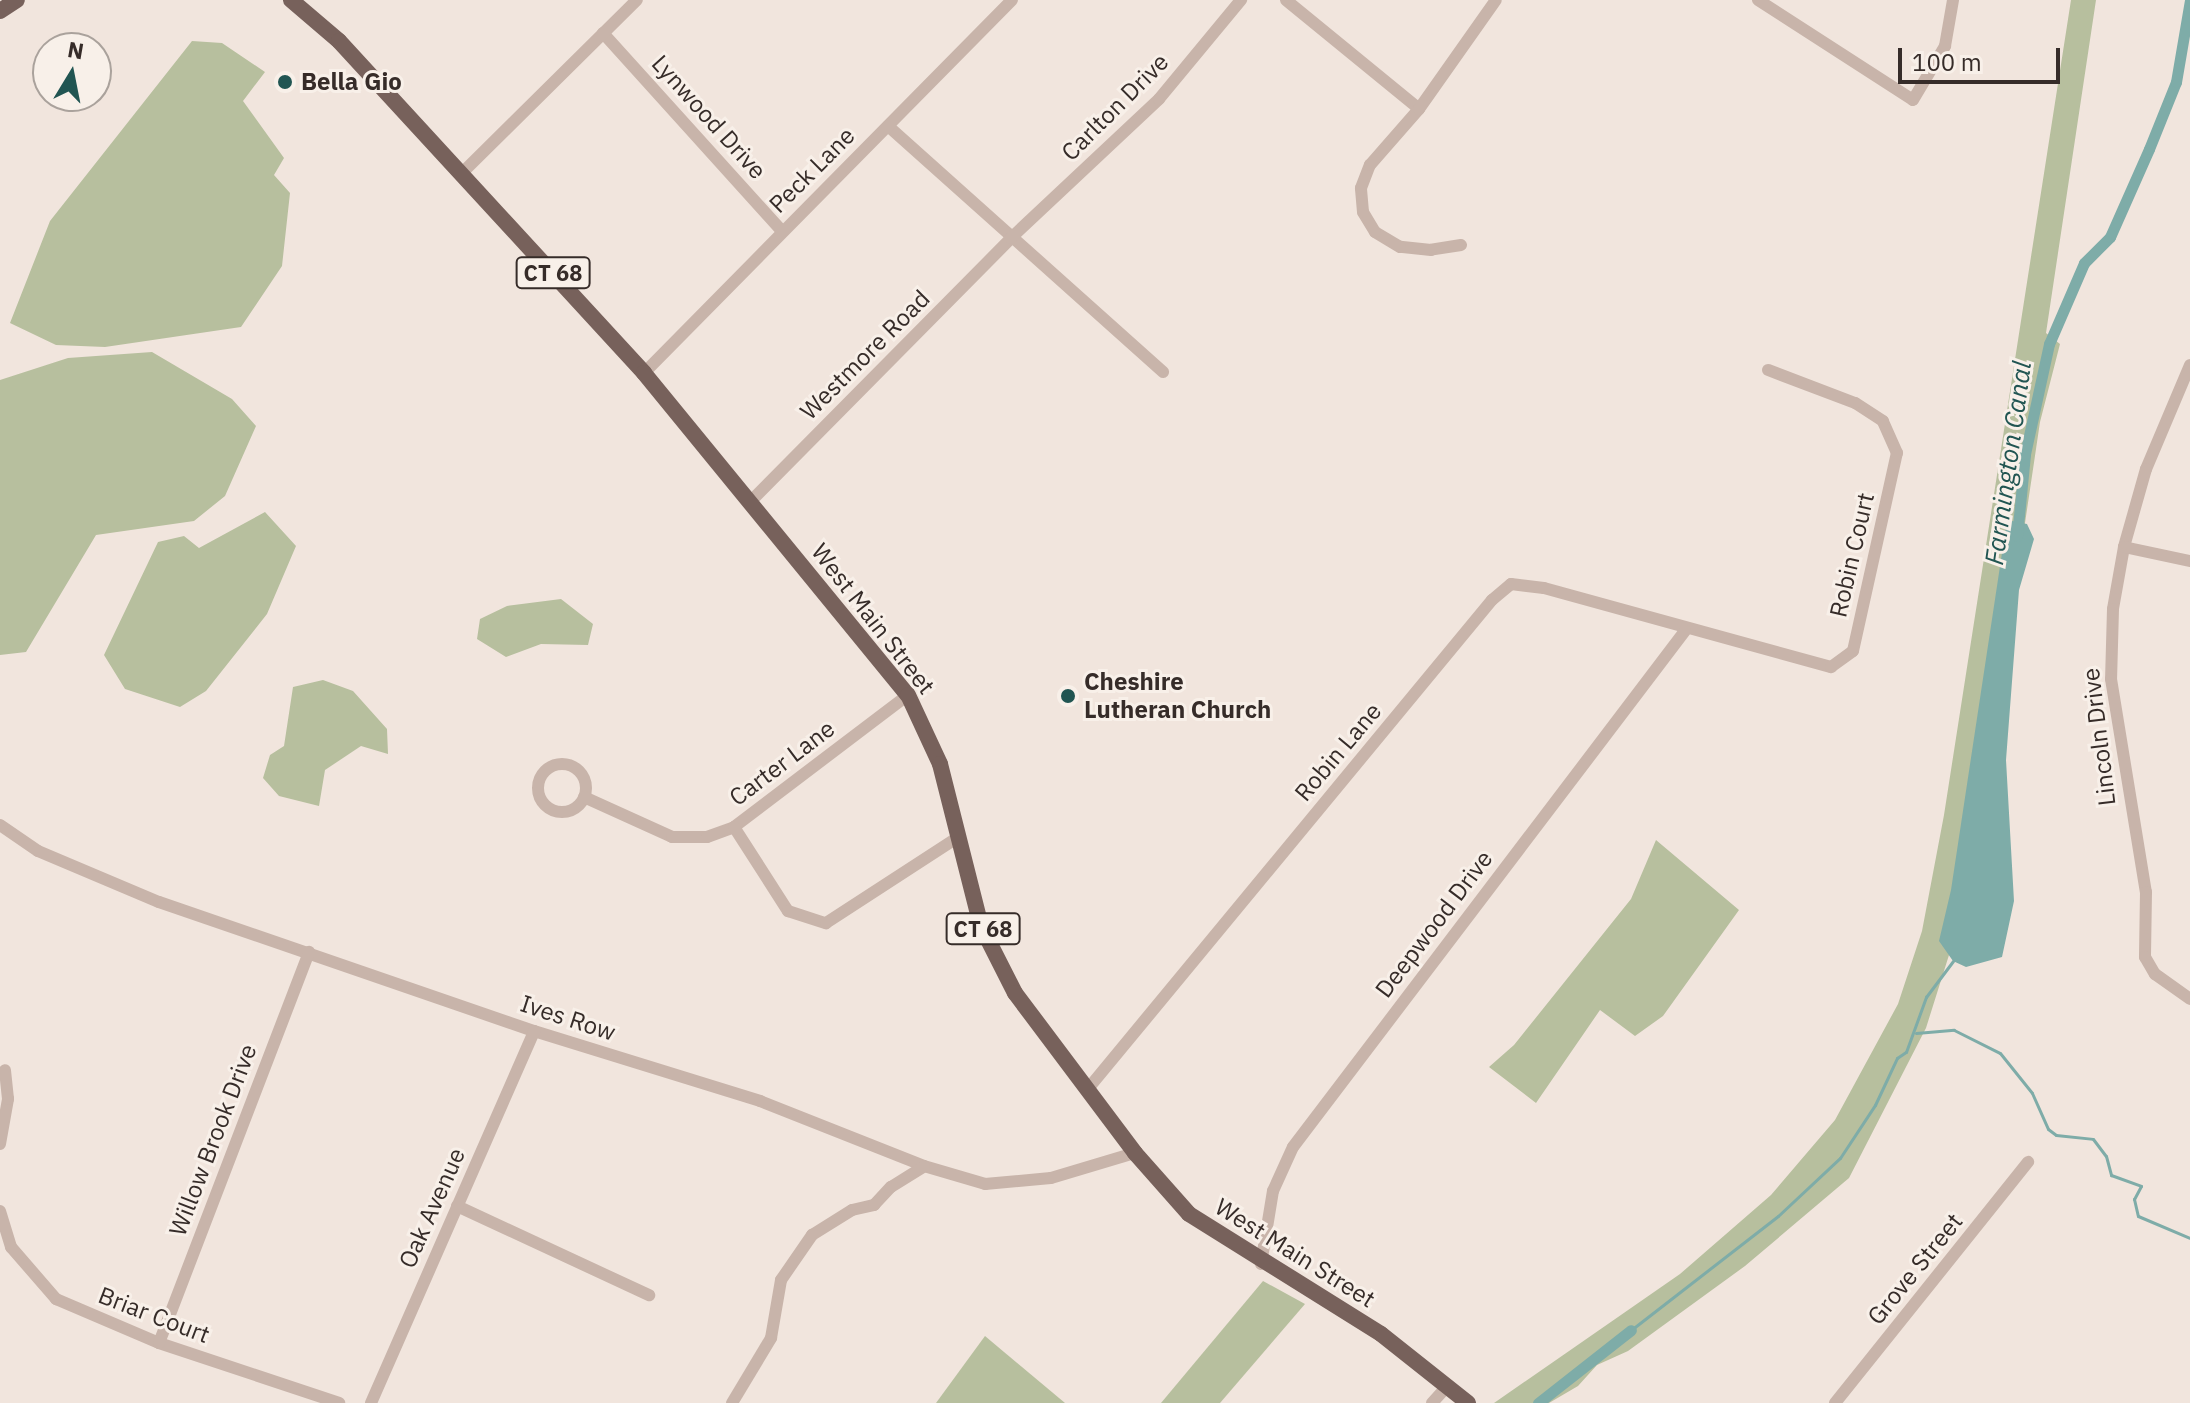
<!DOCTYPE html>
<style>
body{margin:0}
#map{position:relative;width:2190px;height:1403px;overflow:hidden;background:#f1e5dd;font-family:"IBM Plex Sans",sans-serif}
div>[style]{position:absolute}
.green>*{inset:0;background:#b7bf9e}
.water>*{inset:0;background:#7eaca8}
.stream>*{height:3px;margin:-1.5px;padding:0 1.5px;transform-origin:1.5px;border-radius:1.5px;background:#7eaca8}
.canal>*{height:11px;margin:-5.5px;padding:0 5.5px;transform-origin:5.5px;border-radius:5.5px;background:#7eaca8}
.minor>*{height:12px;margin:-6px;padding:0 6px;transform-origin:6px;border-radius:6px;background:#c8b4aa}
.minor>.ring{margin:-6px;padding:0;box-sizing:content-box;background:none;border:12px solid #c8b4aa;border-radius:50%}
.major>*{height:16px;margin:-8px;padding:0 8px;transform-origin:8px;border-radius:8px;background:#77615b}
.dots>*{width:22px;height:22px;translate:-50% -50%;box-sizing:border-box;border:4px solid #f8f0e9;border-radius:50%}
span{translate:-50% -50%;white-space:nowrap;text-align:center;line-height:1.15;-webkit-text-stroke:6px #f8f0e9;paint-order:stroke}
.shield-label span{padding:2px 6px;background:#f8f0e9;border:2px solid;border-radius:6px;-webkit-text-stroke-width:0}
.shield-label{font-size:22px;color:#362c29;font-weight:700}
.poi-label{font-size:24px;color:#362c29;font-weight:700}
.left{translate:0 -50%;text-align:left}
.street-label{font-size:24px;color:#362c29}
.water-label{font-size:26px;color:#215552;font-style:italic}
.north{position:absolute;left:32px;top:32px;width:80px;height:80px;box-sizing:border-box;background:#f8f0e9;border:2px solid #aaa29c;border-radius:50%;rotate:10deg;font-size:22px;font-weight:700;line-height:32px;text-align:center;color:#362c29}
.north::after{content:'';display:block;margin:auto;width:28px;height:36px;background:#215552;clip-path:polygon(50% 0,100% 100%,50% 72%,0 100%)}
.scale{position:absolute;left:1898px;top:48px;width:162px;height:36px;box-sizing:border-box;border:4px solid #362c29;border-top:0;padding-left:10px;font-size:24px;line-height:28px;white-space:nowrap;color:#362c29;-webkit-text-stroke:6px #f8f0e9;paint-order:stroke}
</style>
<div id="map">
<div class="green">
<div style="clip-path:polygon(2071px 0,2096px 0,2046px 333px,2060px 344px,2040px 422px,1991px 752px,1955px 936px,1926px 1028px,1849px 1178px,1745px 1266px,1628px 1351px,1597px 1365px,1578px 1386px,1549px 1403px,1494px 1403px,1680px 1274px,1771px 1195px,1835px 1120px,1898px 1004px,1922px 931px,1944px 815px)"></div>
<div style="clip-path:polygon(192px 41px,222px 43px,265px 72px,243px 101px,284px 158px,274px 175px,290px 193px,282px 266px,241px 327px,105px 347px,56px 345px,10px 323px,50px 221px)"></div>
<div style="clip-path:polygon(152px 352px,232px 399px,256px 426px,225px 496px,194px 521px,96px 535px,26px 652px,0 655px,0 380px,68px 358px)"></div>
<div style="clip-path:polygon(265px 512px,296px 546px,267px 614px,206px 691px,180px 707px,125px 689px,104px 655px,158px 542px,184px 536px,199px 548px)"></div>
<div style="clip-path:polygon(561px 599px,593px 624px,588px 645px,541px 644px,506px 657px,477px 639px,480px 619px,507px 606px)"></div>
<div style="clip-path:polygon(323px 680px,353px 691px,387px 729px,388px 754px,361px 746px,325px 770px,319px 806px,279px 796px,263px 778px,270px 755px,284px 746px,293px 687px)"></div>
<div style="clip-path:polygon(1656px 840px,1739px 910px,1663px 1016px,1635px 1036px,1600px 1010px,1536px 1103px,1489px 1067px,1514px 1045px,1631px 899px)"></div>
<div style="clip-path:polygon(1263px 1281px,1305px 1304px,1220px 1403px,1161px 1403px)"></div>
<div style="clip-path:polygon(985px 1336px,1065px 1403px,936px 1403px)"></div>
</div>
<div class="water">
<div style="clip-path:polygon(2007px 520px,2027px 524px,2034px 539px,2019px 590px,2006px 760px,2014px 901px,2002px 957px,1966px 967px,1953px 961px,1939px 941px,1951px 890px)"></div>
</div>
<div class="stream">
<div style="left:1916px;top:1033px;width:38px;rotate:-5deg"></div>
<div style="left:1954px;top:1030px;width:51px;rotate:26.6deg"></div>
<div style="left:2000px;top:1053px;width:51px;rotate:51.3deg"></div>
<div style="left:2032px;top:1093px;width:39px;rotate:66deg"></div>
<div style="left:2048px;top:1129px;width:10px;rotate:37deg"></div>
<div style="left:2056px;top:1135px;width:37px;rotate:6deg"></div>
<div style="left:2093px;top:1139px;width:21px;rotate:53deg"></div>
<div style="left:2106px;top:1156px;width:20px;rotate:75deg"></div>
<div style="left:2111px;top:1175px;width:32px;rotate:20deg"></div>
<div style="left:2141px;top:1186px;width:15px;rotate:118deg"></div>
<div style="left:2134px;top:1199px;width:17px;rotate:77deg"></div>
<div style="left:2138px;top:1216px;width:56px;rotate:22.9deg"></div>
<div style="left:1631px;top:1330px;width:186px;rotate:-37.8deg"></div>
<div style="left:1778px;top:1216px;width:85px;rotate:-43.1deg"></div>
<div style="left:1840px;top:1158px;width:64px;rotate:-56.6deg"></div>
<div style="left:1875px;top:1105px;width:52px;rotate:-64.9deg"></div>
<div style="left:1897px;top:1058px;width:11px;rotate:-34deg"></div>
<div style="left:1906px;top:1052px;width:59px;rotate:-70deg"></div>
<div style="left:1926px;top:997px;width:45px;rotate:-53.1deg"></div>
</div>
<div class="canal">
<div style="left:2017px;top:536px;width:82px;rotate:-84.4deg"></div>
<div style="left:2025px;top:454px;width:113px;rotate:-77.7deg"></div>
<div style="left:2049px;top:344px;width:88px;rotate:-66.6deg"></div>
<div style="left:2084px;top:263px;width:37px;rotate:-45deg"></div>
<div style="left:2110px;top:237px;width:96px;rotate:-66.1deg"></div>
<div style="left:2149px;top:149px;width:72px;rotate:-68.1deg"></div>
<div style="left:2176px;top:82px;width:83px;rotate:-80.3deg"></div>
<div style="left:1538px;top:1403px;width:118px;rotate:-38.1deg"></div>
</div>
<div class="minor">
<div style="left:1286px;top:0;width:172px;rotate:39.3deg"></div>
<div style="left:1758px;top:0;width:184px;rotate:32.8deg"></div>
<div style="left:1913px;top:100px;width:63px;rotate:-59.3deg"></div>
<div style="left:1945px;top:46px;width:47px;rotate:-80.1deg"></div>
<div style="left:603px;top:33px;width:267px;rotate:47.9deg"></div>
<div style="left:888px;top:126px;width:369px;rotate:41.8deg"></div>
<div style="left:462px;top:173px;width:246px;rotate:-44.7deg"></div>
<div style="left:1461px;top:245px;width:30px;rotate:171deg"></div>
<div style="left:1431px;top:250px;width:31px;rotate:-174deg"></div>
<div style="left:1400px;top:247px;width:29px;rotate:-149deg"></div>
<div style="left:1375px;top:232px;width:23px;rotate:-121deg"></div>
<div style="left:1363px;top:212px;width:24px;rotate:-95deg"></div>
<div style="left:1361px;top:188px;width:25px;rotate:-69deg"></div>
<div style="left:1370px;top:165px;width:74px;rotate:-48.8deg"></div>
<div style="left:1419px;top:109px;width:133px;rotate:-54.8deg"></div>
<div style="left:2190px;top:365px;width:113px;rotate:112.9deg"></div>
<div style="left:2146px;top:469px;width:81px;rotate:105.8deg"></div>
<div style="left:2124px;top:547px;width:63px;rotate:100.1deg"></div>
<div style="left:2113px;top:609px;width:70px;rotate:91.6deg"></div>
<div style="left:2111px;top:679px;width:216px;rotate:80.7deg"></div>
<div style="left:2146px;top:892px;width:65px;rotate:90.9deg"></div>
<div style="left:2145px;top:957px;width:20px;rotate:60deg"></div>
<div style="left:2155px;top:974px;width:43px;rotate:35.5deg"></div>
<div style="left:644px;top:373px;width:524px;rotate:-45.39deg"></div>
<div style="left:750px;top:502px;width:371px;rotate:-45.3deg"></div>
<div style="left:1011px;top:238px;width:203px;rotate:-43.2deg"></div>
<div style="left:1159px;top:99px;width:129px;rotate:-50.4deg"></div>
<div style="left:2124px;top:547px;width:67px;rotate:12deg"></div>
<div class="ring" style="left:538px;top:764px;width:36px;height:36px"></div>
<div style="left:584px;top:797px;width:97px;rotate:24.4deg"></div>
<div style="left:672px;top:837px;width:35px"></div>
<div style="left:707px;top:837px;width:29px;rotate:-20deg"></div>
<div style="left:734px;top:827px;width:218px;rotate:-37.2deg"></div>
<div style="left:0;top:825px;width:46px;rotate:34.4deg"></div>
<div style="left:38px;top:851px;width:131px;rotate:22.9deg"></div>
<div style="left:159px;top:902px;width:397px;rotate:19deg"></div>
<div style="left:534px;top:1031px;width:237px;rotate:17.2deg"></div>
<div style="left:760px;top:1101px;width:176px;rotate:21.6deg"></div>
<div style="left:924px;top:1166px;width:64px;rotate:16.4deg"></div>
<div style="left:985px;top:1184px;width:66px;rotate:-5.2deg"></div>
<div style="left:1051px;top:1178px;width:88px;rotate:-16.6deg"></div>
<div style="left:734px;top:827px;width:100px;rotate:57.3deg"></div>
<div style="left:788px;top:911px;width:40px;rotate:18deg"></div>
<div style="left:826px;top:923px;width:156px;rotate:-33deg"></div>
<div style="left:1087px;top:1090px;width:636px;rotate:-50.43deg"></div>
<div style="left:1492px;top:600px;width:25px;rotate:-40deg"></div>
<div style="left:1511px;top:584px;width:33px;rotate:7deg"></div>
<div style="left:1544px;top:588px;width:298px;rotate:15.4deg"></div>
<div style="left:1831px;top:667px;width:27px;rotate:-36deg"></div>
<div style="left:1853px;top:651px;width:203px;rotate:-77.5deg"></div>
<div style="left:1897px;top:453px;width:35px;rotate:-114deg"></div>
<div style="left:1883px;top:421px;width:33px;rotate:-147deg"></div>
<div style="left:1855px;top:403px;width:93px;rotate:-159.2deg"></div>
<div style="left:0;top:1144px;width:46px;rotate:-79.9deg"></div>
<div style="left:8px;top:1099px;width:29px;rotate:-96deg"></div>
<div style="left:457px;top:1206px;width:212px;rotate:24.9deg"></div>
<div style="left:0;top:1211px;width:38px;rotate:73deg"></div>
<div style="left:11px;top:1247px;width:69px;rotate:49.1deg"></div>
<div style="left:56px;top:1299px;width:112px;rotate:23.1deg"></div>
<div style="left:159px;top:1343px;width:190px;rotate:18.4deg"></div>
<div style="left:1261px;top:1264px;width:74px;rotate:-80.7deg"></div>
<div style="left:1273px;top:1191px;width:48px;rotate:-65.6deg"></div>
<div style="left:1293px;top:1147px;width:648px;rotate:-52.78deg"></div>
<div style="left:159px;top:1343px;width:419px;rotate:-69deg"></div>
<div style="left:371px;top:1403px;width:406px;rotate:-66.3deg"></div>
<div style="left:732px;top:1403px;width:76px;rotate:-59deg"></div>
<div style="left:771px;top:1338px;width:59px;rotate:-80.2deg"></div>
<div style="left:781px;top:1280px;width:55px;rotate:-55.4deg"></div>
<div style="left:812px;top:1235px;width:47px;rotate:-32deg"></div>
<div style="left:852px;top:1210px;width:23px;rotate:-13deg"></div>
<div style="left:874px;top:1205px;width:25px;rotate:-47deg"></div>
<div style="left:891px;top:1187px;width:39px;rotate:-32deg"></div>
<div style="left:1432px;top:1403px;width:24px;rotate:-48deg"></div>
<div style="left:1835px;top:1403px;width:309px;rotate:-51.3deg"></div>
</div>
<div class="major">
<div style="left:291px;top:0;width:63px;rotate:40.5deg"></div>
<div style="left:339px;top:41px;width:451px;rotate:47.4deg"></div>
<div style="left:644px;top:373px;width:416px;rotate:50.7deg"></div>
<div style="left:908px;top:695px;width:76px;rotate:65.1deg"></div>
<div style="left:940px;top:764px;width:167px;rotate:75.8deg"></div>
<div style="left:981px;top:926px;width:75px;rotate:63.1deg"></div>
<div style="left:1015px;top:993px;width:200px;rotate:53.1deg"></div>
<div style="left:1135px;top:1153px;width:81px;rotate:48.5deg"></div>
<div style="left:1189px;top:1214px;width:226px;rotate:32deg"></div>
<div style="left:1381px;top:1334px;width:111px;rotate:38.4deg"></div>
<div style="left:0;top:11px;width:20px;rotate:-33deg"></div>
</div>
<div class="dots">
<div style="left:285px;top:82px;background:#215552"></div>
<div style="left:1068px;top:696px;background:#215552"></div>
</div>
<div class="shield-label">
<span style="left:553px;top:273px">CT 68</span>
<span style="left:983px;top:929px">CT 68</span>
</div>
<div class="poi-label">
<span class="left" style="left:301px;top:82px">Bella Gio</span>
<span class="left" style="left:1084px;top:696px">Cheshire<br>Lutheran Church</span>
</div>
<div class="street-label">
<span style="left:1115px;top:107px;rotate:-45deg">Carlton Drive</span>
<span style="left:709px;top:117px;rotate:48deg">Lynwood Drive</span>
<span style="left:812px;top:170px;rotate:-45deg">Peck Lane</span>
<span style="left:865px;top:355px;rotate:-45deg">Westmore Road</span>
<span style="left:1852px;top:555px;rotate:-77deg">Robin Court</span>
<span style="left:873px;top:619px;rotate:52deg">West Main Street</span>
<span style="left:2099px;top:737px;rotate:-97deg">Lincoln Drive</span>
<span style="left:1338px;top:752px;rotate:-50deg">Robin Lane</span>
<span style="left:782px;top:763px;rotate:-37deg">Carter Lane</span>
<span style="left:1434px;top:924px;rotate:-53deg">Deepwood Drive</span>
<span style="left:568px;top:1018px;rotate:18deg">Ives Row</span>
<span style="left:213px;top:1140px;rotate:-69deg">Willow Brook Drive</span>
<span style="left:432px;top:1208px;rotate:-66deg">Oak Avenue</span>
<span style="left:1295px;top:1253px;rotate:32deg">West Main Street</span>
<span style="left:1915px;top:1269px;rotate:-51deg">Grove Street</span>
<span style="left:154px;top:1315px;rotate:21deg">Briar Court</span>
</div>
<div class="water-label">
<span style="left:2008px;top:463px;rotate:-82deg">Farmington Canal</span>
</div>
<div class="north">N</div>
<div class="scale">100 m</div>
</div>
